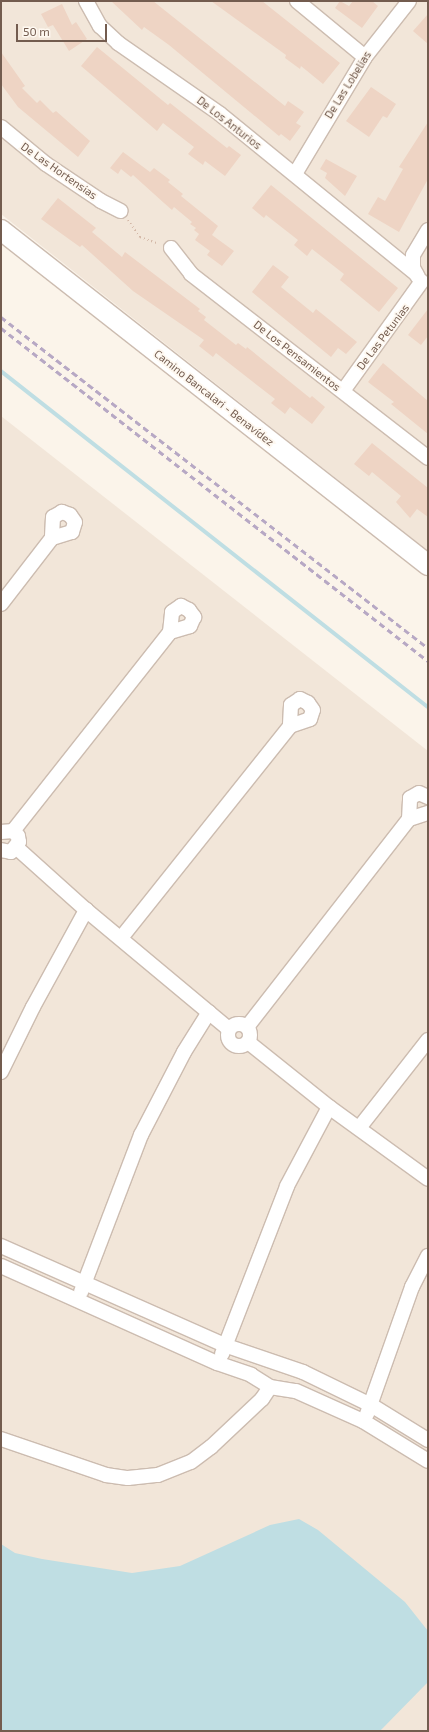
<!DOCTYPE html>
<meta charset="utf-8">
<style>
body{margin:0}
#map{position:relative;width:429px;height:1732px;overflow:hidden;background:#fbf4ea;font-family:"Exo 2",sans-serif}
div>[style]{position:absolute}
.residential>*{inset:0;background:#f2e6d9}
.water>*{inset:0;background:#bfdee3}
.stream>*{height:3.5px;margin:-1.75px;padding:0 1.75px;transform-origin:1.75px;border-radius:1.75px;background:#bfdee3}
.building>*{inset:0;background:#eed4c4}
.path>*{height:2px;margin-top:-1px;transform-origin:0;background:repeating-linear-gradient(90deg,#d3b7a6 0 1px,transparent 0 4px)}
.roads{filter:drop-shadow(1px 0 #ccbcb0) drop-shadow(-1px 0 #ccbcb0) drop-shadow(0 1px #ccbcb0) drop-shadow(0 -1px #ccbcb0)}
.street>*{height:14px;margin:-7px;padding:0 7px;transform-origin:7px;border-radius:7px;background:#fff}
.street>.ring{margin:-7px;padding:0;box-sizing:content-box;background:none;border:14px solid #fff;border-radius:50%}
.secondary>*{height:20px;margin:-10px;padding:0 10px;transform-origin:10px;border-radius:10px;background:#fff}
.rail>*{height:3px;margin-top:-1.5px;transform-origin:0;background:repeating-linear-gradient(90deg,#b7a8c4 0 6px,transparent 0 10px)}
span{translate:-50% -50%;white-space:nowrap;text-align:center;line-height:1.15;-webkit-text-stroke:3.5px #fef8f0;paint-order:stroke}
.street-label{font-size:11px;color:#735c4f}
.frame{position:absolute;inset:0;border:2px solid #735c4f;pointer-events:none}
.scale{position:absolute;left:16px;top:24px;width:91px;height:18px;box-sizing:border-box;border:2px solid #735c4f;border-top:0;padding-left:5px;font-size:12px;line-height:14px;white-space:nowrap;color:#735c4f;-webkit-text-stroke:3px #fef8f0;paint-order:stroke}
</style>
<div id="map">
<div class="residential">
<div style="clip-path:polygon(1px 1px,428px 1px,428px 551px,1px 214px)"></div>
<div style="clip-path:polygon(1px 416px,428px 751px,428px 1731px,1px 1731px)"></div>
</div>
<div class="water">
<div style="clip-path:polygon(299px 1519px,318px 1530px,405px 1602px,428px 1631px,428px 1682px,380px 1731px,1px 1731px,1px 1544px,15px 1553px,42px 1559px,132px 1573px,180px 1566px,270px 1525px)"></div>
</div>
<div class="stream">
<div style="left:1px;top:371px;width:543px;rotate:38.2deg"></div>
</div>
<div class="building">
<div style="clip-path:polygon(111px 1px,153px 1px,285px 106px,288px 101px,304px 112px,296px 123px,301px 126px,290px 141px,281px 134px,279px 136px,169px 45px,144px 27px,142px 30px)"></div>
<div style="clip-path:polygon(211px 1px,262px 1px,340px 63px,323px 84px,301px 66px,300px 69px,285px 58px,286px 55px)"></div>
<div style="clip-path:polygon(340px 1px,349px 6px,353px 1px,372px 1px,378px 6px,362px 28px,335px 8px)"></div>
<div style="clip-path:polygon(62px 4px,72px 25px,76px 22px,87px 39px,69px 51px,53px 25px,48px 27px,41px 14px)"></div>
<div style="clip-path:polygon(428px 14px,428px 44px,413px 31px)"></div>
<div style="clip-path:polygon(97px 47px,168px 105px,170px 103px,227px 148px,229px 146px,241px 155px,225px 176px,205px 161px,203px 165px,188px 154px,194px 147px,163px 123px,157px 131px,81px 66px)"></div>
<div style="clip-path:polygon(1px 52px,25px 86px,22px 88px,37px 103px,40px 100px,53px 113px,56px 111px,90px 141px,78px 157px,18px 107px,1px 84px)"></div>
<div style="clip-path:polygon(371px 87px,396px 104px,387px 118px,383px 116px,369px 137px,346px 121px)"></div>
<div style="clip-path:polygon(428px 122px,428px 179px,399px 232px,368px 214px,378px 197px,385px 201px,403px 169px,399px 167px)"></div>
<div style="clip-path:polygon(123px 152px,150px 172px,154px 168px,170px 180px,168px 182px,183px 194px,181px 196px,218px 226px,212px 235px,234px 251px,222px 266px,207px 255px,210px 251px,195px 240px,199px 234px,194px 230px,196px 228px,190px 224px,192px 222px,174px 207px,172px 210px,164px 203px,133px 175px,131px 177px,121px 169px,118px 174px,110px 168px)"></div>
<div style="clip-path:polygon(326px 159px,357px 176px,345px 196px,325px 178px,327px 173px,320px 169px)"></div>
<div style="clip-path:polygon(271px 185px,398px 288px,379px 312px,340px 280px,344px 274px,312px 249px,307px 256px,294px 245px,298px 240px,266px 215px,264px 218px,252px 208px)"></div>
<div style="clip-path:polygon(58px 198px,96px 228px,92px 232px,122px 257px,125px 252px,200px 309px,198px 311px,206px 317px,204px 320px,236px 345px,238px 343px,246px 349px,247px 347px,310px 398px,312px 396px,325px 407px,312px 424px,290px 407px,285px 414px,271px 403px,275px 399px,216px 353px,213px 357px,199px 346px,204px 340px,133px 291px,82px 245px,80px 247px,41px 219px)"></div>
<div style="clip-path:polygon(273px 265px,289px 277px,281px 287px,313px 313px,316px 309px,357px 342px,346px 354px,338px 348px,331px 357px,252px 292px)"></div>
<div style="clip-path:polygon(428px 309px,428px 336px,421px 345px,408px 335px)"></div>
<div style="clip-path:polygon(383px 363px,428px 401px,428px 434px,391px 404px,394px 402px,368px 382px)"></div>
<div style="clip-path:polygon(372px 443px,428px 488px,428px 517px,417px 509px,410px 518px,396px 502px,401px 496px,372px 472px,369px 476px,354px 464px)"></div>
</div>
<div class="path">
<div style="left:128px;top:220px;width:21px;rotate:55deg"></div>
<div style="left:140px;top:237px;width:20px;rotate:20deg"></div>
</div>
<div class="roads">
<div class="street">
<div style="left:86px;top:1px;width:29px;rotate:61deg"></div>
<div style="left:100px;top:26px;width:25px;rotate:43deg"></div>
<div style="left:118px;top:43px;width:124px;rotate:34.8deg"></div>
<div style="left:220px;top:114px;width:253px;rotate:39.2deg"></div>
<div style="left:297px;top:1px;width:88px;rotate:39.5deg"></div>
<div style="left:1px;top:127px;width:58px;rotate:39.4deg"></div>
<div style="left:46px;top:164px;width:66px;rotate:33.9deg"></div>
<div style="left:101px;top:201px;width:22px;rotate:27deg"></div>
<div style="left:295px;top:174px;width:136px;rotate:-59.1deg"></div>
<div style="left:365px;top:57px;width:71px;rotate:-51.8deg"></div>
<div style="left:171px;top:248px;width:33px;rotate:52deg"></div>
<div style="left:191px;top:274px;width:300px;rotate:37.8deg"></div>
<div style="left:418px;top:277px;width:10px;rotate:-119deg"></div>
<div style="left:413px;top:268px;width:13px;rotate:-90deg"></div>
<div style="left:413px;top:255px;width:29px;rotate:-59deg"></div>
<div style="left:343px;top:391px;width:135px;rotate:-54.3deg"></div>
<div style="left:1px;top:604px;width:83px;rotate:-52.3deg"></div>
<div style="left:52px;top:538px;width:21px;rotate:-17deg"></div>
<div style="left:72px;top:532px;width:10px;rotate:-73deg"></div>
<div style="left:75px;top:522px;width:9px;rotate:-126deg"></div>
<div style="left:70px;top:515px;width:9px;rotate:-159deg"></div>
<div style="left:62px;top:512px;width:10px;rotate:151deg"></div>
<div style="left:53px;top:517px;width:21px;rotate:93deg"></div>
<div style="left:409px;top:819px;width:21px;rotate:-87deg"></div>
<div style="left:410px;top:798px;width:10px;rotate:-29deg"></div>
<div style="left:419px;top:793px;width:10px;rotate:24deg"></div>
<div style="left:13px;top:831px;width:253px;rotate:-51.7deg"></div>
<div style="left:170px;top:632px;width:20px;rotate:-84deg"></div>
<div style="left:172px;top:612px;width:11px;rotate:-34deg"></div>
<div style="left:181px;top:606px;width:9px;rotate:27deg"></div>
<div style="left:189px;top:610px;width:9px;rotate:54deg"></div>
<div style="left:194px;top:617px;width:10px;rotate:114deg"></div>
<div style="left:190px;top:626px;width:21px;rotate:163deg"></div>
<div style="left:1px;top:832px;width:12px;rotate:-5deg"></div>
<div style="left:13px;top:831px;width:7px;rotate:45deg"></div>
<div style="left:18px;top:836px;width:6px;rotate:81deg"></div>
<div style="left:19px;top:842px;width:13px;rotate:129deg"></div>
<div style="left:11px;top:852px;width:10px;rotate:-169deg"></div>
<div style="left:17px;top:848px;width:93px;rotate:41.9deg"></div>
<div style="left:86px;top:910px;width:186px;rotate:39.8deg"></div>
<div style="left:121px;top:938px;width:271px;rotate:-51.4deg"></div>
<div style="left:290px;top:726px;width:21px;rotate:-19deg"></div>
<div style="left:310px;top:719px;width:9px;rotate:-72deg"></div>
<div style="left:313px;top:710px;width:9px;rotate:-126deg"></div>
<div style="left:308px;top:703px;width:9px;rotate:-153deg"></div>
<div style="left:300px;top:699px;width:11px;rotate:146deg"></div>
<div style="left:291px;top:705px;width:21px;rotate:93deg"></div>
<div class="ring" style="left:228px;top:1024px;width:8px;height:8px"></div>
<div style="left:247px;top:1027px;width:264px;rotate:-52.1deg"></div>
<div style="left:409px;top:819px;width:20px;rotate:-18deg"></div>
<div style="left:248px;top:1042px;width:104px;rotate:38.7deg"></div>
<div style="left:329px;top:1107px;width:122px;rotate:36deg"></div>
<div style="left:1px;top:1072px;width:72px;rotate:-63.8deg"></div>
<div style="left:33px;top:1007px;width:111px;rotate:-61.3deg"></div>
<div style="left:359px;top:1128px;width:112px;rotate:-51.9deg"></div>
<div style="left:1px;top:1246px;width:247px;rotate:23.9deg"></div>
<div style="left:227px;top:1346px;width:80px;rotate:18.9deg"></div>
<div style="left:303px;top:1372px;width:76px;rotate:25.9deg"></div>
<div style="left:371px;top:1405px;width:67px;rotate:31.6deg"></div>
<div style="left:1px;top:1266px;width:237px;rotate:24.2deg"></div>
<div style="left:217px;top:1363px;width:36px;rotate:19deg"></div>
<div style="left:251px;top:1375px;width:22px;rotate:32deg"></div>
<div style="left:270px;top:1387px;width:26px;rotate:9deg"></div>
<div style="left:296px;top:1391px;width:73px;rotate:24.1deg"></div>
<div style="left:363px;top:1421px;width:76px;rotate:31.6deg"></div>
<div style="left:81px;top:1292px;width:168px;rotate:-69.1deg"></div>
<div style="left:141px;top:1135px;width:93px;rotate:-62.6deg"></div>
<div style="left:184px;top:1052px;width:47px;rotate:-58deg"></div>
<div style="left:222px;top:1354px;width:180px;rotate:-68.8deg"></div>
<div style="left:287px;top:1186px;width:89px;rotate:-62deg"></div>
<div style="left:367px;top:1414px;width:135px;rotate:-70.5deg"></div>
<div style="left:412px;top:1287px;width:35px;rotate:-63deg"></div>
<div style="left:1px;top:1439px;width:111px;rotate:18.9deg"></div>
<div style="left:106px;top:1475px;width:22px;rotate:8deg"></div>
<div style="left:128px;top:1478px;width:30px;rotate:-6deg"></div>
<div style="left:158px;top:1475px;width:35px;rotate:-22deg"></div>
<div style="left:191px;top:1462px;width:25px;rotate:-37deg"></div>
<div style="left:211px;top:1447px;width:70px;rotate:-43.3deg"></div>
<div style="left:262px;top:1399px;width:14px;rotate:-56deg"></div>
</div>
<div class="secondary">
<div style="left:1px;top:230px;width:543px;rotate:38.12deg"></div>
</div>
</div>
<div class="rail">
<div style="left:1px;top:317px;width:540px;rotate:37.78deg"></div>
<div style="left:1px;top:328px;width:541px;rotate:37.95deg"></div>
</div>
<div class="street-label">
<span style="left:348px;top:85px;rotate:-58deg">De Las Lobelias</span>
<span style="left:229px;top:123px;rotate:38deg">De Los Anturios</span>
<span style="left:59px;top:171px;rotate:35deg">De Las Hortensias</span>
<span style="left:383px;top:337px;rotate:-53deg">De Las Petunias</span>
<span style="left:297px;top:356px;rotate:38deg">De Los Pensamientos</span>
<span style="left:214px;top:398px;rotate:38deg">Camino Bancalari - Benavídez</span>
</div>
<div class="frame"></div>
<div class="scale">50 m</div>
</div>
